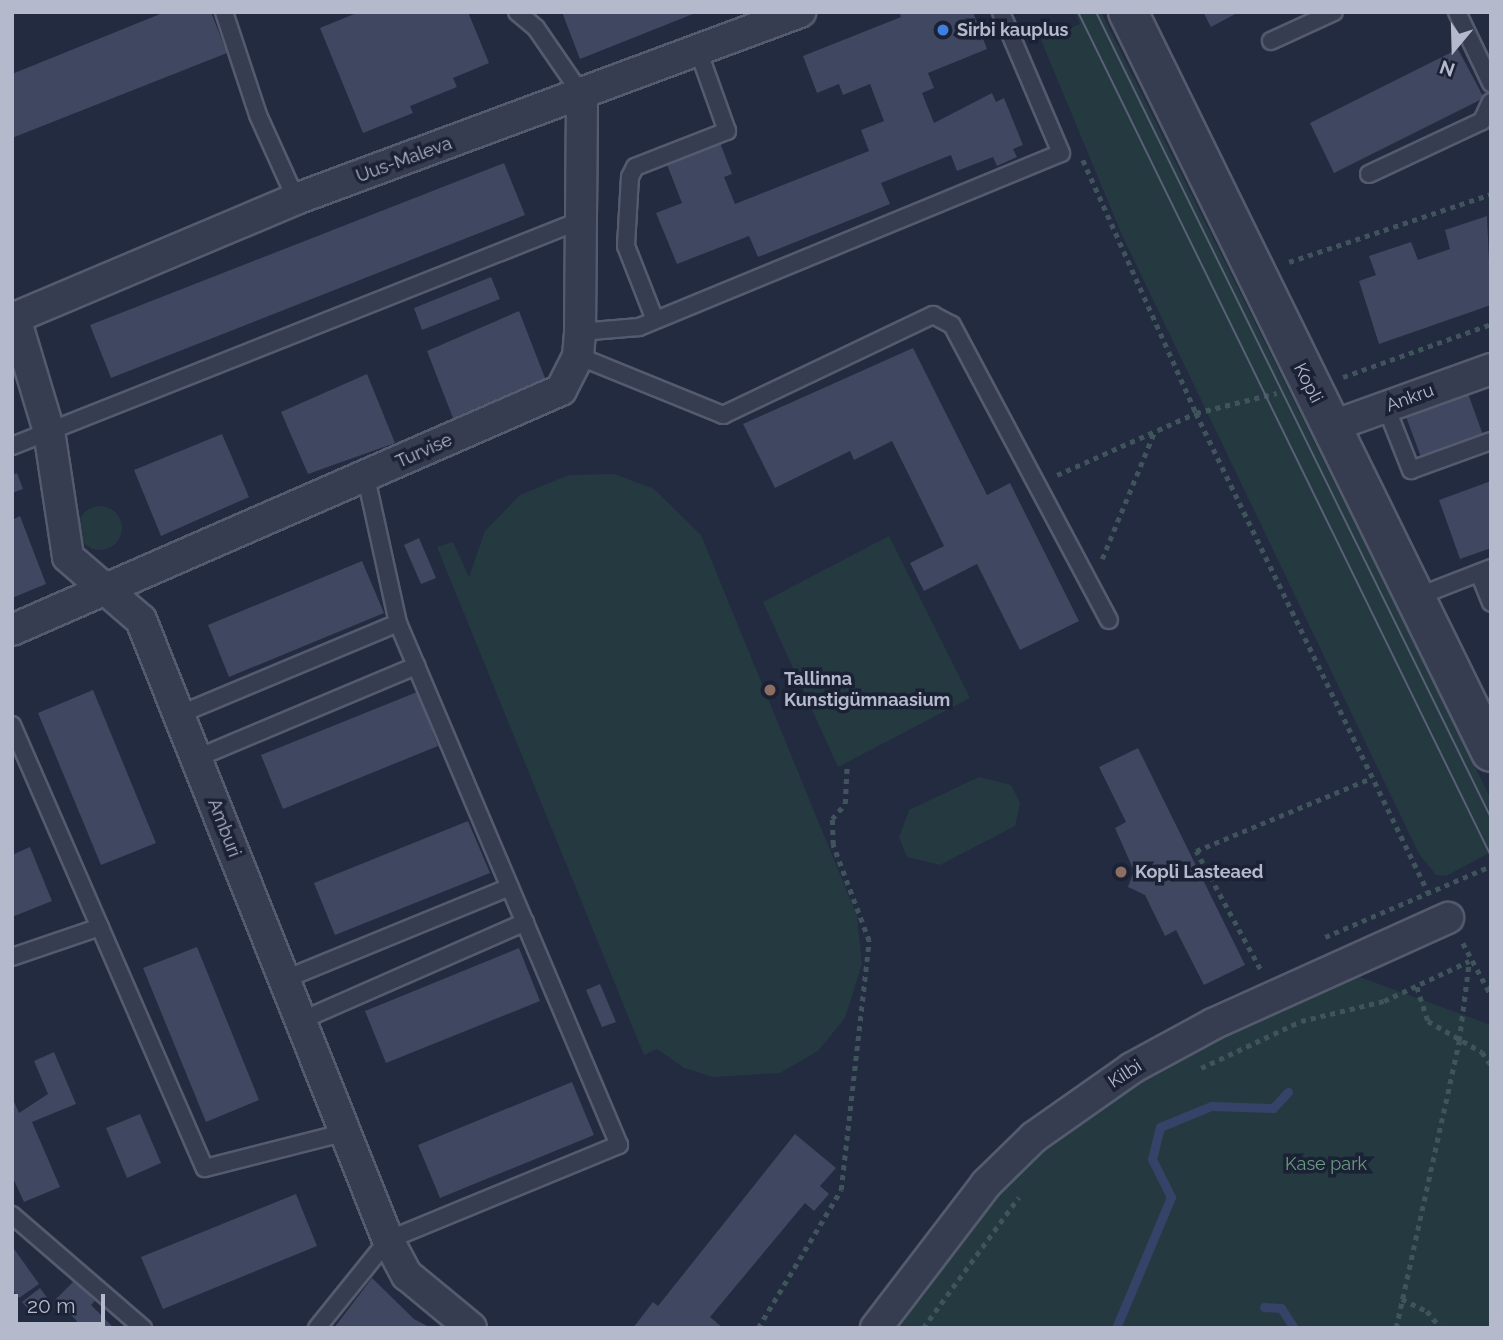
<!DOCTYPE html>
<meta charset="utf-8">
<style>
body{margin:0}
#map{position:relative;width:1503px;height:1340px;overflow:hidden;background:#232b40;font-family:Raleway,sans-serif}
div>[style]{position:absolute}
.green>*{inset:0;background:#253941}
.round{border-radius:50%}
.stream>*{height:9px;margin:-4.5px;padding:0 4.5px;transform-origin:4.5px;border-radius:4.5px;background:#364368}
.building>*{inset:0;background:#3f4761}
.path>*{height:4.5px;margin-top:-2.25px;transform-origin:0;background:repeating-linear-gradient(90deg,#40555b 0 5px,transparent 0 10px)}
.roads{filter:drop-shadow(2px 0 #555b6e) drop-shadow(-2px 0 #555b6e) drop-shadow(0 2px #555b6e) drop-shadow(0 -2px #555b6e)}
.service>*{height:16px;margin:-8px;padding:0 8px;transform-origin:8px;border-radius:8px;background:#373d50}
.minor>*{height:30px;margin:-15px;padding:0 15px;transform-origin:15px;border-radius:15px;background:#373d50}
.tertiary>*{height:38px;margin:-19px;padding:0 19px;transform-origin:19px;border-radius:19px;background:#373d50}
.tram>*{height:2px;margin:-1px;padding:0 1px;transform-origin:1px;border-radius:1px;background:#596177}
.dots>*{width:19px;height:19px;translate:-50% -50%;box-sizing:border-box;border:4px solid #1c2235;border-radius:50%}
span{translate:-50% -50%;white-space:nowrap;text-align:center;line-height:1.15;-webkit-text-stroke:7px #1c2235;paint-order:stroke}
.poi-label{font-size:18px;color:#b4b9cb;font-weight:700}
.left{translate:0 -50%;text-align:left}
.street-label{font-size:18px;color:#b4b9cb}
.park-label{font-size:18px;color:#699d7e}
.frame{position:absolute;inset:0;border:14px solid #b4b9cb;pointer-events:none}
.north{position:absolute;left:1419px;top:14px;width:70px;height:70px;-webkit-text-stroke:5px #1c2235;paint-order:stroke;rotate:199deg;font-size:19px;font-weight:700;line-height:28px;text-align:center;color:#b4b9cb}
.north::after{content:'';display:block;margin:auto;width:24px;height:32px;background:#b4b9cb;clip-path:polygon(50% 0,100% 100%,50% 72%,0 100%)}
.scale{position:absolute;left:14px;top:1294px;width:91px;height:32px;box-sizing:border-box;border:4px solid #b4b9cb;border-top:0;padding-left:9px;font-size:21px;line-height:24px;white-space:nowrap;color:#b4b9cb;-webkit-text-stroke:5px #1c2235;paint-order:stroke}
</style>
<div id="map">
<div class="green">
<div style="clip-path:polygon(1075px 12px,1101px 12px,1491px 799px,1491px 852px,1446px 876px,1436px 875px,1419px 854px,1122px 235px,1041px 40px,1080px 24px)"></div>
<div style="clip-path:polygon(614px 474px,654px 489px,701px 535px,857px 916px,862px 964px,845px 1018px,818px 1051px,780px 1073px,713px 1077px,684px 1068px,657px 1049px,644px 1055px,437px 547px,453px 542px,469px 577px,485px 531px,520px 495px,569px 475px)"></div>
<div class="round" style="left:78px;top:506px;width:44px;height:44px"></div>
<div style="clip-path:polygon(889px 536px,970px 698px,838px 767px,763px 602px)"></div>
<div style="clip-path:polygon(979px 777px,1011px 785px,1020px 803px,1015px 826px,940px 865px,907px 857px,899px 837px,909px 810px)"></div>
<div style="clip-path:polygon(1357px 976px,1491px 1025px,1491px 1328px,893px 1328px,1028px 1159px,1200px 1038px)"></div>
</div>
<div class="stream">
<div style="left:1264px;top:1307px;width:17px;rotate:3deg"></div>
<div style="left:1281px;top:1308px;width:24px;rotate:57deg"></div>
<div style="left:1116px;top:1328px;width:142px;rotate:-67.2deg"></div>
<div style="left:1171px;top:1197px;width:42px;rotate:-116.6deg"></div>
<div style="left:1152px;top:1159px;width:33px;rotate:-76deg"></div>
<div style="left:1160px;top:1127px;width:55px;rotate:-22.4deg"></div>
<div style="left:1211px;top:1106px;width:62px;rotate:1.8deg"></div>
<div style="left:1273px;top:1108px;width:22px;rotate:-47deg"></div>
</div>
<div class="building">
<div style="clip-path:polygon(165px 12px,211px 12px,227px 53px,12px 138px,12px 74px)"></div>
<div style="clip-path:polygon(359px 12px,468px 12px,489px 63px,453px 78px,457px 87px,410px 106px,413px 113px,363px 133px,320px 28px)"></div>
<div style="clip-path:polygon(562px 12px,698px 12px,580px 59px)"></div>
<div style="clip-path:polygon(899px 12px,973px 12px,987px 49px,928px 73px,934px 88px,922px 93px,934px 123px,992px 93px,996px 102px,1004px 98px,1023px 145px,1013px 149px,1017px 157px,997px 166px,993px 157px,957px 171px,951px 155px,881px 183px,890px 204px,758px 257px,749px 236px,677px 264px,656px 213px,682px 203px,666px 162px,719px 140px,732px 174px,724px 177px,735px 204px,869px 151px,861px 130px,884px 121px,870px 84px,843px 95px,839px 84px,817px 93px,803px 56px,901px 17px)"></div>
<div style="clip-path:polygon(1203px 12px,1239px 12px,1211px 27px)"></div>
<div style="clip-path:polygon(1458px 49px,1484px 98px,1334px 173px,1310px 123px)"></div>
<div style="clip-path:polygon(504px 163px,525px 215px,111px 378px,90px 325px)"></div>
<div style="clip-path:polygon(1487px 216px,1491px 305px,1379px 344px,1359px 281px,1376px 275px,1369px 256px,1411px 242px,1418px 260px,1450px 249px,1445px 230px)"></div>
<div style="clip-path:polygon(491px 277px,500px 299px,422px 330px,414px 308px)"></div>
<div style="clip-path:polygon(519px 311px,545px 378px,453px 418px,427px 351px)"></div>
<div style="clip-path:polygon(913px 348px,987px 495px,1010px 483px,1079px 621px,1020px 650px,977px 564px,924px 591px,910px 563px,944px 546px,892px 441px,854px 460px,850px 451px,775px 488px,743px 424px)"></div>
<div style="clip-path:polygon(367px 374px,395px 443px,308px 474px,281px 412px)"></div>
<div style="clip-path:polygon(1467px 391px,1483px 435px,1421px 457px,1405px 414px)"></div>
<div style="clip-path:polygon(222px 434px,249px 497px,161px 536px,134px 470px)"></div>
<div style="clip-path:polygon(17px 473px,23px 489px,12px 493px,12px 475px)"></div>
<div style="clip-path:polygon(1491px 481px,1491px 548px,1460px 559px,1439px 500px)"></div>
<div style="clip-path:polygon(20px 516px,46px 584px,12px 598px,12px 520px)"></div>
<div style="clip-path:polygon(419px 538px,436px 578px,421px 584px,404px 545px)"></div>
<div style="clip-path:polygon(362px 561px,384px 613px,229px 677px,208px 625px)"></div>
<div style="clip-path:polygon(93px 690px,156px 843px,101px 865px,38px 713px)"></div>
<div style="clip-path:polygon(417px 692px,438px 746px,283px 809px,261px 755px)"></div>
<div style="clip-path:polygon(1138px 748px,1245px 965px,1204px 985px,1176px 930px,1165px 936px,1145px 895px,1128px 887px,1134px 871px,1115px 828px,1126px 822px,1099px 767px)"></div>
<div style="clip-path:polygon(468px 821px,490px 873px,335px 935px,314px 883px)"></div>
<div style="clip-path:polygon(30px 847px,52px 901px,12px 917px,12px 855px)"></div>
<div style="clip-path:polygon(197px 947px,259px 1100px,206px 1122px,143px 968px)"></div>
<div style="clip-path:polygon(519px 948px,540px 1001px,386px 1063px,365px 1011px)"></div>
<div style="clip-path:polygon(600px 984px,616px 1022px,602px 1027px,586px 990px)"></div>
<div style="clip-path:polygon(54px 1052px,76px 1104px,32px 1122px,60px 1187px,24px 1202px,12px 1176px,12px 1097px,19px 1113px,48px 1094px,34px 1061px)"></div>
<div style="clip-path:polygon(572px 1082px,594px 1135px,440px 1198px,418px 1145px)"></div>
<div style="clip-path:polygon(140px 1114px,161px 1163px,127px 1178px,106px 1128px)"></div>
<div style="clip-path:polygon(795px 1134px,836px 1168px,820px 1186px,829px 1194px,814px 1211px,805px 1203px,710px 1317px,723px 1328px,633px 1328px,653px 1302px,658px 1306px)"></div>
<div style="clip-path:polygon(296px 1194px,317px 1246px,163px 1309px,141px 1257px)"></div>
<div style="clip-path:polygon(12px 1246px,39px 1284px,19px 1298px,12px 1289px)"></div>
<div style="clip-path:polygon(372px 1278px,414px 1319px,431px 1328px,334px 1328px)"></div>
<div style="clip-path:polygon(74px 1281px,95px 1301px,91px 1305px,114px 1328px,71px 1328px,77px 1321px,55px 1300px)"></div>
<div style="clip-path:polygon(40px 1288px,48px 1299px,31px 1312px,22px 1302px)"></div>
</div>
<div class="path">
<div style="left:1083px;top:160px;width:277px;rotate:65.9deg"></div>
<div style="left:1196px;top:413px;width:537px;rotate:64.15deg"></div>
<div style="left:1289px;top:262px;width:213px;rotate:-18.6deg"></div>
<div style="left:1343px;top:377px;width:157px;rotate:-19.7deg"></div>
<div style="left:1057px;top:475px;width:152px;rotate:-24deg"></div>
<div style="left:1196px;top:413px;width:83px;rotate:-13.9deg"></div>
<div style="left:1102px;top:559px;width:136px;rotate:-67.6deg"></div>
<div style="left:1325px;top:937px;width:181px;rotate:-23.2deg"></div>
<div style="left:1463px;top:943px;width:59px;rotate:61.7deg"></div>
<div style="left:1260px;top:969px;width:134px;rotate:-118.5deg"></div>
<div style="left:1196px;top:851px;width:190px;rotate:-22.6deg"></div>
<div style="left:1417px;top:987px;width:36px;rotate:72deg"></div>
<div style="left:1428px;top:1021px;width:62px;rotate:29.9deg"></div>
<div style="left:1482px;top:1052px;width:16px;rotate:55deg"></div>
<div style="left:1201px;top:1068px;width:110px;rotate:-25.2deg"></div>
<div style="left:1301px;top:1021px;width:85px;rotate:-13.5deg"></div>
<div style="left:1384px;top:1001px;width:94px;rotate:-25.2deg"></div>
<div style="left:1402px;top:1299px;width:28px;rotate:26deg"></div>
<div style="left:1427px;top:1311px;width:22px;rotate:51deg"></div>
<div style="left:758px;top:1328px;width:161px;rotate:-59deg"></div>
<div style="left:841px;top:1190px;width:251px;rotate:-83.6deg"></div>
<div style="left:869px;top:941px;width:103px;rotate:-110.6deg"></div>
<div style="left:833px;top:845px;width:26px;rotate:-92deg"></div>
<div style="left:832px;top:819px;width:20px;rotate:-49deg"></div>
<div style="left:845px;top:804px;width:40px;rotate:-87.1deg"></div>
<div style="left:923px;top:1328px;width:162px;rotate:-53.8deg"></div>
<div style="left:1396px;top:1328px;width:294px;rotate:-77.6deg"></div>
<div style="left:1459px;top:1041px;width:80px;rotate:-82.8deg"></div>
</div>
<div class="roads">
<div class="service">
<div style="left:224px;top:12px;width:108px;rotate:71.7deg"></div>
<div style="left:258px;top:115px;width:92px;rotate:65.7deg"></div>
<div style="left:517px;top:12px;width:25px;rotate:40deg"></div>
<div style="left:536px;top:28px;width:81px;rotate:55.5deg"></div>
<div style="left:1457px;top:12px;width:79px;rotate:64.4deg"></div>
<div style="left:1271px;top:41px;width:69px;rotate:-24.7deg"></div>
<div style="left:1369px;top:174px;width:125px;rotate:-25.1deg"></div>
<div style="left:1482px;top:121px;width:21px;rotate:-65deg"></div>
<div style="left:655px;top:320px;width:79px;rotate:-111.4deg"></div>
<div style="left:626px;top:246px;width:69px;rotate:-86.7deg"></div>
<div style="left:630px;top:177px;width:11px;rotate:-63deg"></div>
<div style="left:635px;top:167px;width:99px;rotate:-21.4deg"></div>
<div style="left:727px;top:131px;width:83px;rotate:-109.7deg"></div>
<div style="left:580px;top:332px;width:59px;rotate:-4.8deg"></div>
<div style="left:639px;top:327px;width:456px;rotate:-22.4deg"></div>
<div style="left:1061px;top:153px;width:153px;rotate:-113.1deg"></div>
<div style="left:578px;top:356px;width:157px;rotate:22.1deg"></div>
<div style="left:723px;top:415px;width:233px;rotate:-25.5deg"></div>
<div style="left:933px;top:315px;width:21px;rotate:28deg"></div>
<div style="left:952px;top:325px;width:334px;rotate:62deg"></div>
<div style="left:1386px;top:407px;width:68px;rotate:68.4deg"></div>
<div style="left:1411px;top:470px;width:85px;rotate:-19.9deg"></div>
<div style="left:12px;top:446px;width:615px;rotate:-21.65deg"></div>
<div style="left:1479px;top:573px;width:32px;rotate:68deg"></div>
<div style="left:1414px;top:598px;width:83px;rotate:-21.3deg"></div>
<div style="left:178px;top:715px;width:238px;rotate:-22.7deg"></div>
<div style="left:12px;top:725px;width:483px;rotate:66.5deg"></div>
<div style="left:205px;top:1168px;width:141px;rotate:-14.3deg"></div>
<div style="left:197px;top:758px;width:238px;rotate:-22.8deg"></div>
<div style="left:12px;top:957px;width:93px;rotate:-18.8deg"></div>
<div style="left:283px;top:980px;width:245px;rotate:-22.3deg"></div>
<div style="left:300px;top:1021px;width:246px;rotate:-23.7deg"></div>
<div style="left:12px;top:1215px;width:173px;rotate:40.8deg"></div>
<div style="left:317px;top:1328px;width:113px;rotate:-51.1deg"></div>
<div style="left:388px;top:1240px;width:250px;rotate:-22.4deg"></div>
<div style="left:619px;top:1145px;width:567px;rotate:-112.95deg"></div>
<div style="left:398px;top:623px;width:149px;rotate:-102.4deg"></div>
</div>
<div class="minor">
<div style="left:15px;top:318px;width:118px;rotate:73.3deg"></div>
<div style="left:49px;top:431px;width:127px;rotate:81.4deg"></div>
<div style="left:68px;top:557px;width:96px;rotate:40.8deg"></div>
<div style="left:141px;top:620px;width:667px;rotate:68.28deg"></div>
<div style="left:388px;top:1240px;width:40px;rotate:62deg"></div>
<div style="left:407px;top:1275px;width:83px;rotate:39.6deg"></div>
<div style="left:12px;top:319px;width:308px;rotate:-22.9deg"></div>
<div style="left:296px;top:199px;width:538px;rotate:-20.36deg"></div>
<div style="left:1330px;top:427px;width:171px;rotate:-19.8deg"></div>
<div style="left:12px;top:630px;width:599px;rotate:-23.61deg"></div>
<div style="left:561px;top:390px;width:38px;rotate:-63deg"></div>
<div style="left:578px;top:356px;width:24px;rotate:-85deg"></div>
<div style="left:580px;top:332px;width:237px;rotate:-89.5deg"></div>
<div style="left:876px;top:1328px;width:181px;rotate:-52.6deg"></div>
<div style="left:986px;top:1184px;width:67px;rotate:-44.4deg"></div>
<div style="left:1034px;top:1137px;width:120px;rotate:-35.1deg"></div>
<div style="left:1132px;top:1068px;width:92px;rotate:-28.5deg"></div>
<div style="left:1213px;top:1024px;width:258px;rotate:-24.3deg"></div>
</div>
<div class="tertiary">
<div style="left:1128px;top:12px;width:824px;rotate:63.87deg"></div>
</div>
</div>
<div class="tram">
<div style="left:1078px;top:12px;width:940px;rotate:63.93deg"></div>
<div style="left:1096px;top:12px;width:898px;rotate:63.89deg"></div>
</div>
<div class="dots">
<div style="left:943px;top:30px;background:#3f7fe0"></div>
<div style="left:770px;top:690px;background:#8d6e63"></div>
<div style="left:1121px;top:872px;background:#8d6e63"></div>
</div>
<div class="poi-label">
<span class="left" style="left:957px;top:30px">Sirbi kauplus</span>
<span class="left" style="left:784px;top:690px">Tallinna<br>Kunstigümnaasium</span>
<span class="left" style="left:1135px;top:872px">Kopli Lasteaed</span>
</div>
<div class="street-label">
<span style="left:404px;top:160px;rotate:-20deg">Uus-Maleva</span>
<span style="left:1308px;top:383px;rotate:63deg">Kopli</span>
<span style="left:1410px;top:398px;rotate:-20deg">Ankru</span>
<span style="left:424px;top:451px;rotate:-24deg">Turvise</span>
<span style="left:224px;top:828px;rotate:69deg">Amburi</span>
<span style="left:1125px;top:1074px;rotate:-33deg">Kilbi</span>
</div>
<div class="park-label">
<span style="left:1326px;top:1164px">Kase park</span>
</div>
<div class="frame"></div>
<div class="north">N</div>
<div class="scale">20 m</div>
</div>
